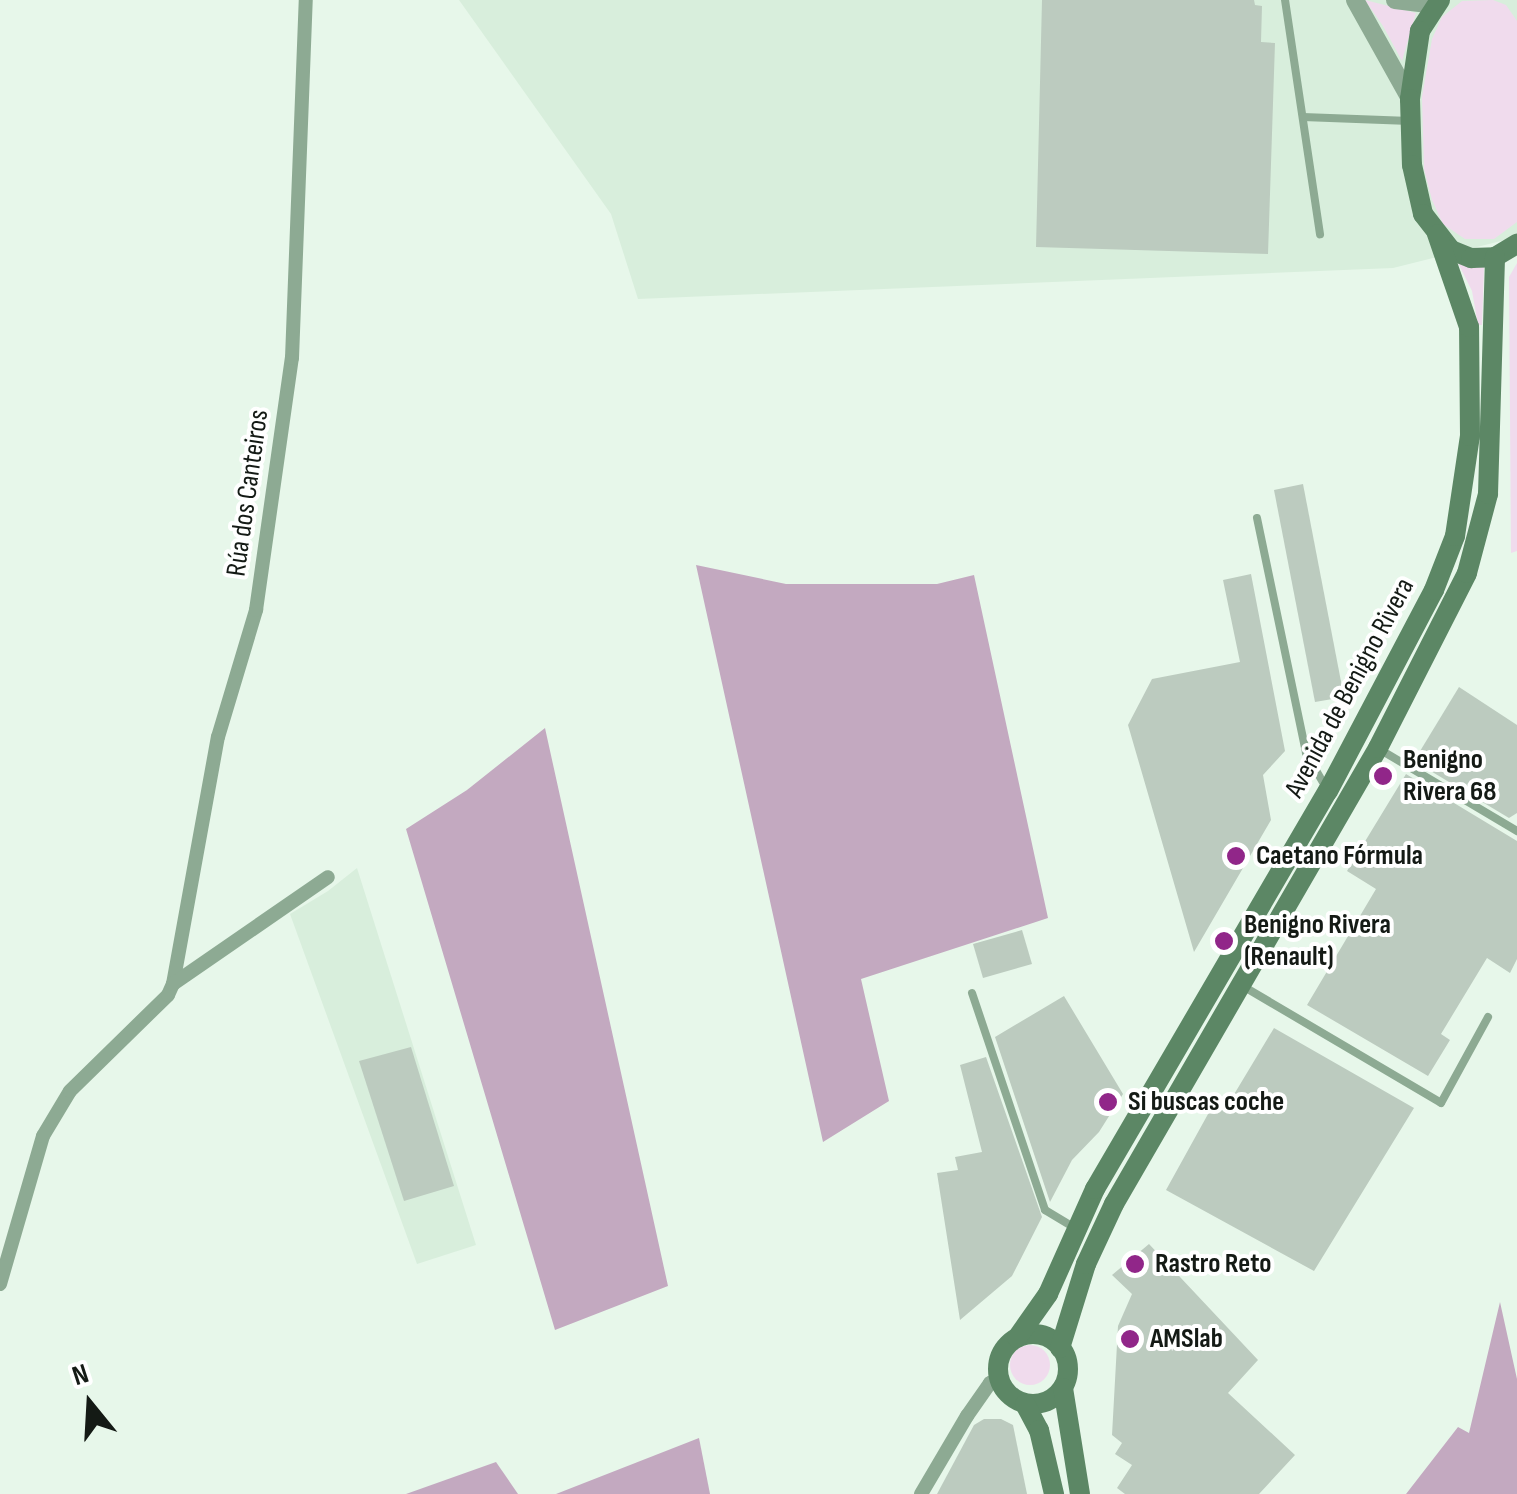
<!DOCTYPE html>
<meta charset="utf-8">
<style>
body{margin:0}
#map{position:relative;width:1517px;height:1494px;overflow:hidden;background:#e7f7ea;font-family:"Sofia Sans Condensed",sans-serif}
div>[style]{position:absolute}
.built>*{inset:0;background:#d8eedc}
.green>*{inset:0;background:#f0dbed}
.round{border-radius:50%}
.forest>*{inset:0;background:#c3a9c0}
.building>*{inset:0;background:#bccbbf}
.service>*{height:8px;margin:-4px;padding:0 4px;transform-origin:4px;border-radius:4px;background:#8daa93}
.minor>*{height:14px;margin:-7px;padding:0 7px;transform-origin:7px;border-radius:7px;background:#8daa93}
.tertiary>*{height:18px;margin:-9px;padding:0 9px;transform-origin:9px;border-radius:9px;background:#8daa93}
.secondary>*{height:20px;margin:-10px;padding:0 10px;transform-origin:10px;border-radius:10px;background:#5c8765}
.secondary>.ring{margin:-10px;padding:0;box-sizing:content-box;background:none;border:20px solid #5c8765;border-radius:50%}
.dots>*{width:28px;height:28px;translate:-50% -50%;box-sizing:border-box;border:5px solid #fff;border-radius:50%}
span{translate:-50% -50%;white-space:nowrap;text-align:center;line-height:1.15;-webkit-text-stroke:8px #fff;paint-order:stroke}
.street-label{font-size:28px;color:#141a15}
.poi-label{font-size:28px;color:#141a15;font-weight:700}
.left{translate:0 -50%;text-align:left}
.north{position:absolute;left:40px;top:1354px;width:100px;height:100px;-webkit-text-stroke:8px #fff;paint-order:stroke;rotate:342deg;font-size:28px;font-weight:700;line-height:40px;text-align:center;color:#141a15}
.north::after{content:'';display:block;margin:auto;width:35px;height:45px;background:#141a15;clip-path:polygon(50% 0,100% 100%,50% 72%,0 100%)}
</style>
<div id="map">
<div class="built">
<div style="clip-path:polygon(459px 0,1517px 0,1517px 237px,1393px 268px,638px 299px,611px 214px)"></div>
<div style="clip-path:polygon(357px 868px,476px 1245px,417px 1264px,290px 914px,328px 891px)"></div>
</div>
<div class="green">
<div style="clip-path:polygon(1365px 0,1416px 13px,1402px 61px,1383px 26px)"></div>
<div style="clip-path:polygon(1493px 0,1506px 5px,1517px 21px,1517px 222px,1494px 239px,1465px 239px,1443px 224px,1432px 200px,1424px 169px,1422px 97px,1432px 39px,1442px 17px,1462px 1px)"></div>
<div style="clip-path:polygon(1458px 263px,1484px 267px,1482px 325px,1478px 325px,1472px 291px)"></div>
<div style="clip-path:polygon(1517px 263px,1517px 551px,1511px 553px,1509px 277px)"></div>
<div class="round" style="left:1010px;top:1345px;width:40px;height:40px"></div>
</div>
<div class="forest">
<div style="clip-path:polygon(696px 565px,786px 584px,937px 584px,974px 575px,1048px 918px,861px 979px,889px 1101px,823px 1142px)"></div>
<div style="clip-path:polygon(545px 728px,668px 1286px,555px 1330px,406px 829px,467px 790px)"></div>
<div style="clip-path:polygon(1500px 1302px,1517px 1379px,1517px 1494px,1406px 1494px,1458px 1427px,1469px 1433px)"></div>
<div style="clip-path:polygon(699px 1438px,710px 1494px,556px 1494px)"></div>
<div style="clip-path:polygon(496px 1462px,518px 1494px,406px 1494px)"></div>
</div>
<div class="building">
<div style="clip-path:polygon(1042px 0,1254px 0,1255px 5px,1262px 6px,1261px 42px,1275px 43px,1268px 254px,1036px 247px)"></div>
<div style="clip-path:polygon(1303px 484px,1344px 697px,1315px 702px,1274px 490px)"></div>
<div style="clip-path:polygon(1251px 574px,1285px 751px,1263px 775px,1271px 820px,1194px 952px,1128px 725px,1152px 679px,1240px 662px,1223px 580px)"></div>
<div style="clip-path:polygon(1459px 687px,1517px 725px,1517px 813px,1509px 818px,1414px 761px)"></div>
<div style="clip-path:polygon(1406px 774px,1517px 841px,1517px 959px,1510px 973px,1487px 958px,1441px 1034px,1450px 1040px,1428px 1076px,1307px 1005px,1376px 889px,1347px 871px)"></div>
<div style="clip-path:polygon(1022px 930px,1032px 964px,983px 978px,973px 944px)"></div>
<div style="clip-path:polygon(1064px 996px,1123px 1094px,1099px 1132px,1072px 1160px,1050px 1202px,995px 1037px)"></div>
<div style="clip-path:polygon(1274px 1028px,1414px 1108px,1314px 1271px,1166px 1190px,1213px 1105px,1224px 1111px)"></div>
<div style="clip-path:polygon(411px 1047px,454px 1186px,404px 1201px,359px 1061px)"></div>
<div style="clip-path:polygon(986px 1057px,1042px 1217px,1012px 1276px,960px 1320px,937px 1173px,958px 1170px,955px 1157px,982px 1152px,960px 1065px)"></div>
<div style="clip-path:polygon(1149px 1244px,1258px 1360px,1228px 1393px,1295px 1455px,1259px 1494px,1125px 1494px,1117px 1488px,1132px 1465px,1115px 1454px,1122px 1443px,1112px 1435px,1118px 1326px,1132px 1294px,1112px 1275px)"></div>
<div style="clip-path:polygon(984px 1419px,1001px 1419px,1013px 1425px,1027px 1494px,937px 1494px,974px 1425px)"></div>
</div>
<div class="service">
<div style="left:1285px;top:0;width:237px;rotate:81.5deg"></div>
<div style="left:1303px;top:117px;width:107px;rotate:2.1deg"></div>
<div style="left:1257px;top:518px;width:240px;rotate:78.2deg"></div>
<div style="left:1306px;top:753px;width:39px;rotate:60deg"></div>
<div style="left:1379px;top:749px;width:161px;rotate:30.7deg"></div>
<div style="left:1241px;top:985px;width:232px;rotate:30.5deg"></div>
<div style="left:1441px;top:1103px;width:98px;rotate:-61.3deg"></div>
<div style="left:972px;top:993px;width:229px;rotate:71.4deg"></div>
<div style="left:1045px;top:1210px;width:33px;rotate:31deg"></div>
</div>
<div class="minor">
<div style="left:173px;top:984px;width:251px;rotate:-79.7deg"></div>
<div style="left:218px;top:737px;width:133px;rotate:-73.3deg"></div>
<div style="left:256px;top:610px;width:255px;rotate:-81.9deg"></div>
<div style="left:292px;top:358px;width:358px;rotate:-87.8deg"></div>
<div style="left:0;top:1284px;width:154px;rotate:-73.8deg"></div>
<div style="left:43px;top:1136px;width:52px;rotate:-59deg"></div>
<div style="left:70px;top:1091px;width:137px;rotate:-44.4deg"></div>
<div style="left:168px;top:995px;width:12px;rotate:-66deg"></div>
<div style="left:173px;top:984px;width:188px;rotate:-34.6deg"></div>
<div style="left:921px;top:1494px;width:91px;rotate:-59.5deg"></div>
<div style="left:967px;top:1416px;width:40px;rotate:-55.1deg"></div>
<div style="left:990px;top:1383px;width:10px;rotate:-24deg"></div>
</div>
<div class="tertiary">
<div style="left:1355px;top:0;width:113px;rotate:60.9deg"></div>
<div style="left:1395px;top:0;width:39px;rotate:7deg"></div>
</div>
<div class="secondary">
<div style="left:1440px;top:0;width:37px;rotate:123deg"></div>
<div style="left:1420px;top:31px;width:69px;rotate:98.4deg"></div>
<div style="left:1410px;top:99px;width:66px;rotate:88.3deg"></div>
<div style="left:1412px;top:165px;width:50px;rotate:77.3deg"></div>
<div style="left:1423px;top:214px;width:46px;rotate:52.1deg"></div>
<div style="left:1451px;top:250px;width:22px;rotate:22deg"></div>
<div style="left:1471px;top:258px;width:24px;rotate:-2deg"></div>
<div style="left:1495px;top:257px;width:26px;rotate:-31deg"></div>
<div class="ring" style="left:998px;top:1334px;width:50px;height:50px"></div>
<div style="left:1017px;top:1338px;width:54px;rotate:-54.8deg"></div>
<div style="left:1048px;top:1294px;width:115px;rotate:-65.9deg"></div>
<div style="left:1095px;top:1189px;width:461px;rotate:-59.7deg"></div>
<div style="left:1328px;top:791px;width:227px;rotate:-62.2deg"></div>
<div style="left:1434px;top:590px;width:58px;rotate:-68.7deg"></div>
<div style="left:1455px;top:536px;width:101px;rotate:-81.5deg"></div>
<div style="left:1470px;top:436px;width:109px;rotate:-90.5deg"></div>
<div style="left:1469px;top:327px;width:98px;rotate:-109deg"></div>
<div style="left:1060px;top:1348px;width:88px;rotate:-72.8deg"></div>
<div style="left:1086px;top:1264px;width:66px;rotate:-65deg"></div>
<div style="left:1114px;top:1204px;width:527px;rotate:-59.93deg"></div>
<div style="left:1378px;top:748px;width:196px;rotate:-63deg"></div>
<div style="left:1467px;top:573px;width:82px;rotate:-75.1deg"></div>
<div style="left:1488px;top:494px;width:237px;rotate:-88.3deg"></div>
<div style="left:1063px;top:1388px;width:107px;rotate:80.9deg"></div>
<div style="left:1025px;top:1404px;width:30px;rotate:62deg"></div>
<div style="left:1039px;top:1430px;width:66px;rotate:76.8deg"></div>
</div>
<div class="dots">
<div style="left:1383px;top:776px;background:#912689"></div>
<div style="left:1236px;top:856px;background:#912689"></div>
<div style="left:1224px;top:941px;background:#912689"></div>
<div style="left:1108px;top:1102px;background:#912689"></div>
<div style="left:1135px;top:1264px;background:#912689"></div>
<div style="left:1130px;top:1339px;background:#912689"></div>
</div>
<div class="street-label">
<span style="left:248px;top:493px;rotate:-82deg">Rúa dos Canteiros</span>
<span style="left:1350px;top:688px;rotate:-62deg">Avenida de Benigno Rivera</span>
</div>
<div class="poi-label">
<span class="left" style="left:1403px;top:776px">Benigno<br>Rivera 68</span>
<span class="left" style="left:1256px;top:856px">Caetano Fórmula</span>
<span class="left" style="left:1244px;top:941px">Benigno Rivera<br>(Renault)</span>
<span class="left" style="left:1128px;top:1102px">Si buscas coche</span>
<span class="left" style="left:1155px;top:1264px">Rastro Reto</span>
<span class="left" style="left:1150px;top:1339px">AMSlab</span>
</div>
<div class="north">N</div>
</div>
